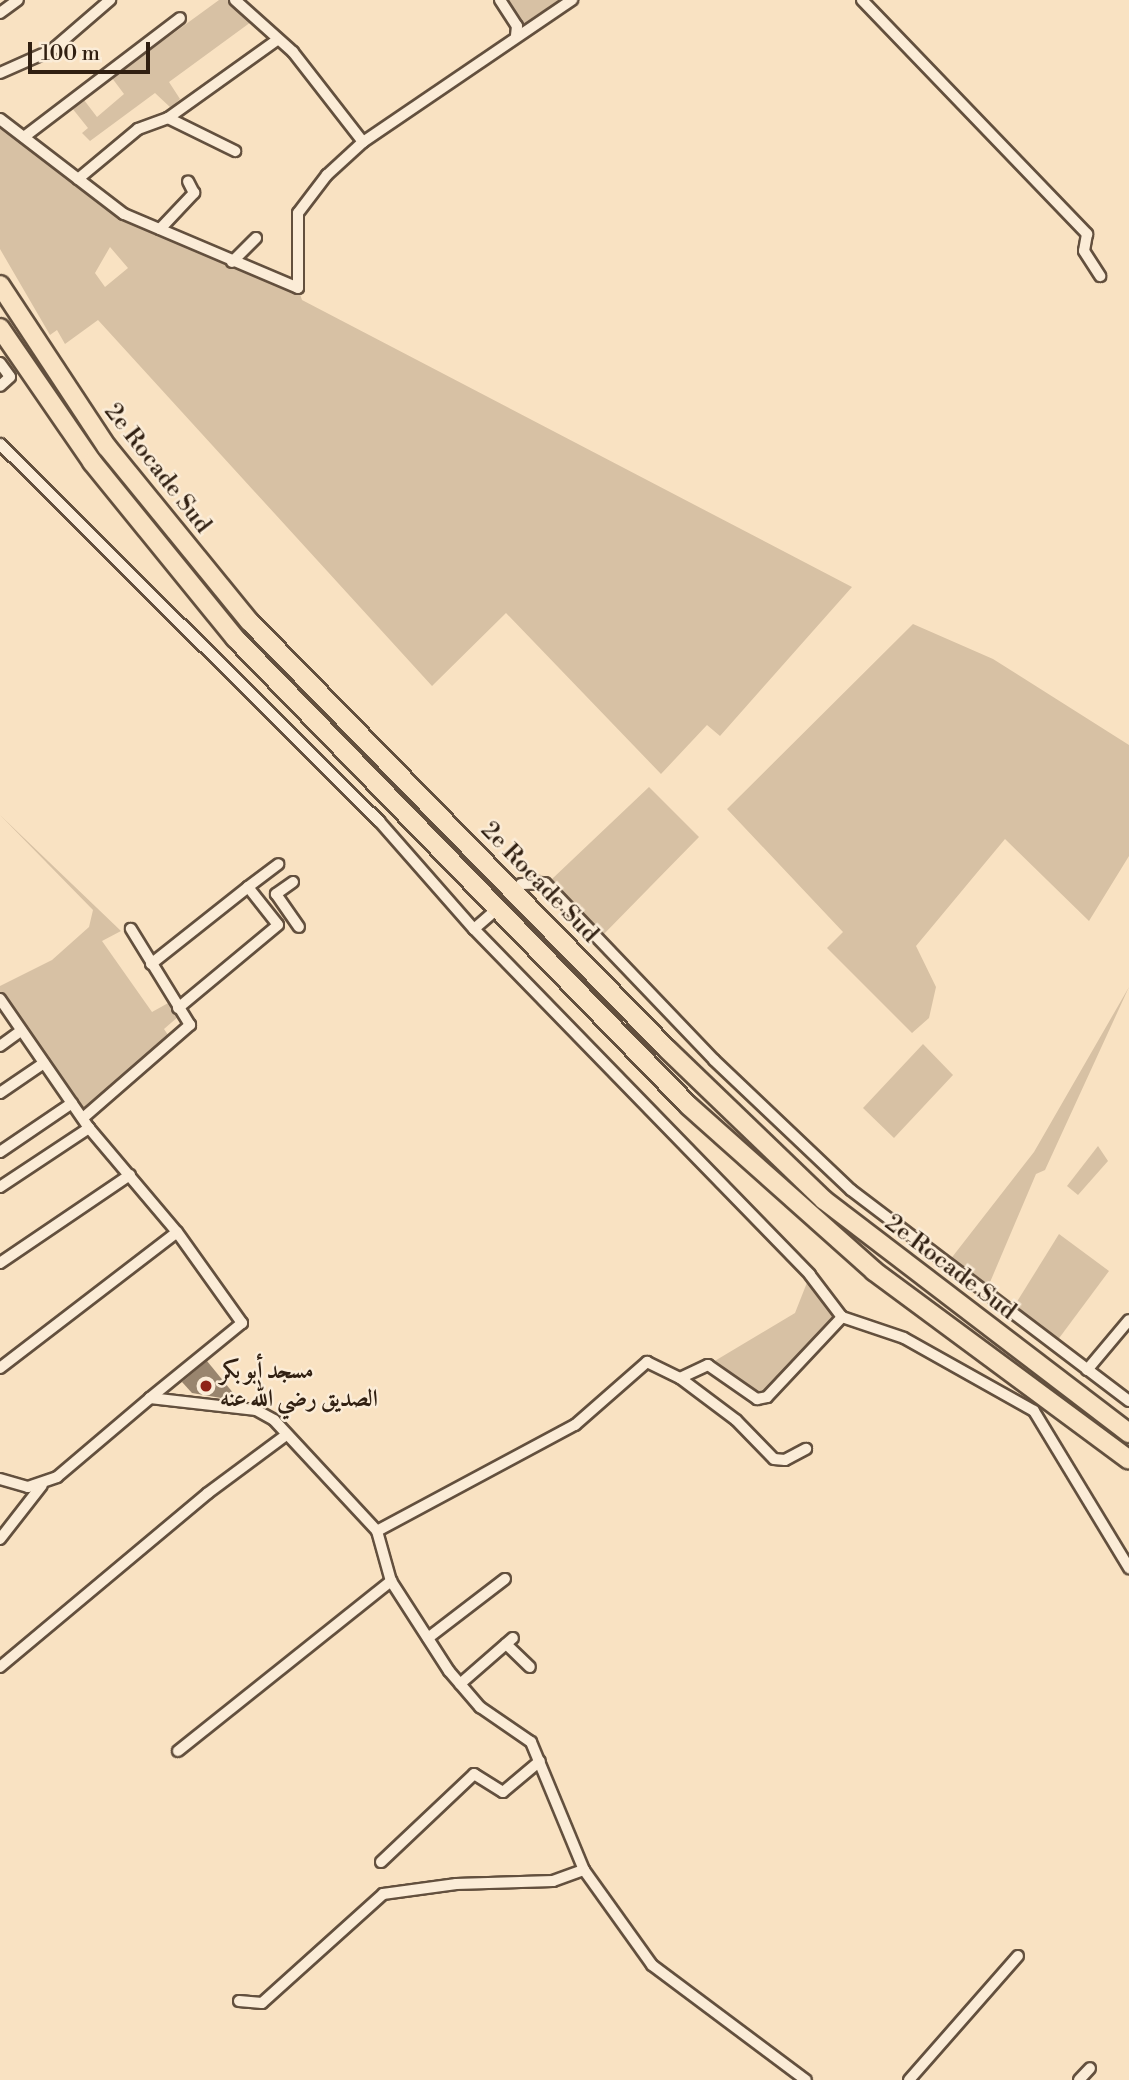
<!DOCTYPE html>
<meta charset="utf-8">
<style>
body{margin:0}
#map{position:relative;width:1129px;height:2080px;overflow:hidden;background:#f9e2c2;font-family:"Libre Bodoni",Amiri,serif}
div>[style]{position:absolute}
.green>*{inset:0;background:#d7c1a4}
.building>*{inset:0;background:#99856e}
.roads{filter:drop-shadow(2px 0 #63503e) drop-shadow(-2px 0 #63503e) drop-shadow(0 2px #63503e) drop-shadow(0 -2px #63503e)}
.street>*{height:10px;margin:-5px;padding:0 5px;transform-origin:5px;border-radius:5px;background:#fbecd7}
.highway>*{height:18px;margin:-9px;padding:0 9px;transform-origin:9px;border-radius:9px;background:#f9e2c2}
.dots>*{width:19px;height:19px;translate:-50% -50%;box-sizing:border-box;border:4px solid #fbecd7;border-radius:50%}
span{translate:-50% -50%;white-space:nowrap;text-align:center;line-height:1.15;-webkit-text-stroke:5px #fbecd7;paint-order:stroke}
.street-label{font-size:24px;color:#312012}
.poi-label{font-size:24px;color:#312012;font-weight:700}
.left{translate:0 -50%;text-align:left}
.scale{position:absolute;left:28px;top:42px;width:122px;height:32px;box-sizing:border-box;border:4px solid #312012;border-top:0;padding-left:9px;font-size:21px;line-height:24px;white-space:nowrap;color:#312012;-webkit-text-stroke:5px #fbecd7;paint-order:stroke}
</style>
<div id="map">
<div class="green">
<div style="clip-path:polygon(219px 0,228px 0,251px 22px,169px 82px,180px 99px,171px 108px,155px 93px,90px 141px,82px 133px,88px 128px,72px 108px,84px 100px,97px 117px,124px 94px,112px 78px)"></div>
<div style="clip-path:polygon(500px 0,573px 0,516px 36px,517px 26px)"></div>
<div style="clip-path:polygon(evenodd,0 119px,124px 214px,298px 288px,302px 300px,852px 587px,720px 736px,707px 725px,661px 774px,506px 613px,432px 686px,98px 320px,65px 344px,57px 330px,50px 335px,0 249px,0 119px,110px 247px,128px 268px,105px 287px,95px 273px,110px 247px)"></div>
<div style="clip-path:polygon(913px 624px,993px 659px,1129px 745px,1129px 856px,1089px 921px,1005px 839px,916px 946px,936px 987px,929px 1018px,912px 1033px,827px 948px,843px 932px,727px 809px)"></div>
<div style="clip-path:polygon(649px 787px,699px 837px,599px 939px,545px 883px,529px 880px,528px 870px,552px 879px)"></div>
<div style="clip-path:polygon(0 815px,121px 931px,102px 941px,152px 1012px,170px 1002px,179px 1016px,164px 1029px,172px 1041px,83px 1118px,0 999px,0 986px,52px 960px,89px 927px,93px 910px)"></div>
<div style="clip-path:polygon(1129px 987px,1045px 1170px,1036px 1174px,985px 1294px,946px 1265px,1034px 1152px)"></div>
<div style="clip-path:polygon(923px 1044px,953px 1075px,894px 1138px,863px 1108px)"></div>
<div style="clip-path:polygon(1098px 1146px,1108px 1161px,1078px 1195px,1067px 1186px)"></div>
<div style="clip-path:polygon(1059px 1234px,1109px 1271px,1054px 1345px,1010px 1313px)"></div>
<div style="clip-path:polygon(810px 1275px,842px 1317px,767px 1397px,757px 1399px,708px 1365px,795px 1313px)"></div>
</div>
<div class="building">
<div style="clip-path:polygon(207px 1361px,234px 1394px,227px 1399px,192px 1393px,182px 1382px)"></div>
</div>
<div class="roads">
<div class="street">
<div style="left:235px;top:0;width:78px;rotate:41.9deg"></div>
<div style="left:293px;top:52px;width:114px;rotate:52.1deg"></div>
<div style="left:500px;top:0;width:31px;rotate:57deg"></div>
<div style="left:517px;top:26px;width:10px;rotate:96deg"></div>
<div style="left:862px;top:0;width:325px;rotate:46.1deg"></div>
<div style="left:1087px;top:234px;width:17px;rotate:100deg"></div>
<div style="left:1084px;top:251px;width:30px;rotate:57deg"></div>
<div style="left:0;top:13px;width:22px;rotate:-36deg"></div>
<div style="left:0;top:73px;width:57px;rotate:-23.9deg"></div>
<div style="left:52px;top:50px;width:77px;rotate:-40.8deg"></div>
<div style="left:168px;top:118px;width:75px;rotate:26.2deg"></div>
<div style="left:0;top:119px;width:156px;rotate:37.5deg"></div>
<div style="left:124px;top:214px;width:189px;rotate:23deg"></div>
<div style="left:298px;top:288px;width:75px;rotate:-90deg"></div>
<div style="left:298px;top:213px;width:48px;rotate:-52.7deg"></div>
<div style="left:327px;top:175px;width:49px;rotate:-42.5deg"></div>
<div style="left:363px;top:142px;width:253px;rotate:-34.2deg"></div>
<div style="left:24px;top:137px;width:196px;rotate:-37.3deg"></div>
<div style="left:78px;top:179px;width:78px;rotate:-39.8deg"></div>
<div style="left:138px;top:129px;width:32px;rotate:-20deg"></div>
<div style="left:168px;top:118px;width:134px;rotate:-35.6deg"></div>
<div style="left:160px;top:229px;width:50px;rotate:-46.6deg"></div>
<div style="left:194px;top:193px;width:13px;rotate:-117deg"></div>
<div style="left:232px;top:262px;width:34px;rotate:-45deg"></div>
<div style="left:0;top:363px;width:17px;rotate:54deg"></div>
<div style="left:10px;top:377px;width:13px;rotate:138deg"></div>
<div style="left:0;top:444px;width:535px;rotate:44.85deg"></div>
<div style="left:379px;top:821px;width:144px;rotate:48.7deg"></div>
<div style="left:474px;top:929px;width:482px;rotate:45.8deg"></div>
<div style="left:810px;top:1275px;width:53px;rotate:52.7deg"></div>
<div style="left:293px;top:882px;width:21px;rotate:145deg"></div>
<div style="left:276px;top:894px;width:40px;rotate:55.1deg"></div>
<div style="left:521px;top:884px;width:24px;rotate:-2deg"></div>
<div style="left:545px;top:883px;width:245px;rotate:46.3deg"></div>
<div style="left:714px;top:1060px;width:189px;rotate:43.5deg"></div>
<div style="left:851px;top:1190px;width:349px;rotate:37.2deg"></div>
<div style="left:248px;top:887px;width:38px;rotate:-37deg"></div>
<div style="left:474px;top:929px;width:21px;rotate:-41deg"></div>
<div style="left:151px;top:964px;width:124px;rotate:-38.4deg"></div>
<div style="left:248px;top:887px;width:48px;rotate:51.7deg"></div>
<div style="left:278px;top:925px;width:130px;rotate:140.3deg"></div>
<div style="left:0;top:999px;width:157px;rotate:55.4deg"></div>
<div style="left:89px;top:1128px;width:136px;rotate:49.8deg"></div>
<div style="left:177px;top:1232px;width:112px;rotate:54.5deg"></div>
<div style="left:242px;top:1323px;width:119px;rotate:140.8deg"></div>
<div style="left:0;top:1046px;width:26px;rotate:-36deg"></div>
<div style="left:0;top:1093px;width:53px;rotate:-34.3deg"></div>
<div style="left:83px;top:1118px;width:142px;rotate:-41deg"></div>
<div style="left:190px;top:1025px;width:113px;rotate:-121.6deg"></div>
<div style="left:0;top:1152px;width:87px;rotate:-34.2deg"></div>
<div style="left:0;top:1187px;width:107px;rotate:-33.5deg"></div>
<div style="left:0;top:1263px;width:157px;rotate:-34.1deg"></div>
<div style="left:0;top:1368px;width:223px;rotate:-37.5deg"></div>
<div style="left:1087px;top:1370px;width:65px;rotate:-50deg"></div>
<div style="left:680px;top:1378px;width:70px;rotate:36.9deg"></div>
<div style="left:736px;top:1420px;width:54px;rotate:45.7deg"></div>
<div style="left:774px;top:1459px;width:11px;rotate:5deg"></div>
<div style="left:785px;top:1460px;width:24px;rotate:-28deg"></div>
<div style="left:0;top:1479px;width:29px;rotate:16deg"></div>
<div style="left:28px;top:1487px;width:31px;rotate:-19deg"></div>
<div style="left:57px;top:1477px;width:122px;rotate:-40.3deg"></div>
<div style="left:150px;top:1398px;width:107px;rotate:6.5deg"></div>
<div style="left:256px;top:1410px;width:21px;rotate:29deg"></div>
<div style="left:274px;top:1420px;width:151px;rotate:47.1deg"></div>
<div style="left:377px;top:1531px;width:52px;rotate:74.4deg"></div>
<div style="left:391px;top:1581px;width:107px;rotate:57.2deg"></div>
<div style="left:449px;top:1671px;width:48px;rotate:49.3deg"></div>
<div style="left:480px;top:1707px;width:62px;rotate:34.5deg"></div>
<div style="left:531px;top:1742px;width:139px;rotate:67.5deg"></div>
<div style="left:584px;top:1870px;width:117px;rotate:54.4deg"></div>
<div style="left:652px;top:1965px;width:192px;rotate:36.8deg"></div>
<div style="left:377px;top:1531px;width:225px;rotate:-28.2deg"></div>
<div style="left:575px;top:1425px;width:96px;rotate:-41.2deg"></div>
<div style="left:647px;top:1362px;width:37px;rotate:26deg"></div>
<div style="left:680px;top:1378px;width:31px;rotate:-25deg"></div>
<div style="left:708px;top:1365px;width:60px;rotate:34.8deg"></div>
<div style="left:757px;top:1399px;width:10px;rotate:-11deg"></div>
<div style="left:767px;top:1397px;width:110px;rotate:-46.8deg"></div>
<div style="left:842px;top:1317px;width:65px;rotate:18.7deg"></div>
<div style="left:904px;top:1338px;width:149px;rotate:29.3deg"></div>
<div style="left:1034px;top:1411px;width:184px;rotate:58.8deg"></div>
<div style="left:0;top:1539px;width:68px;rotate:-52.1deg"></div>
<div style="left:428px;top:1638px;width:97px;rotate:-37.5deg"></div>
<div style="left:506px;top:1644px;width:33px;rotate:44deg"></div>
<div style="left:0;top:1667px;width:271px;rotate:-39.9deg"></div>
<div style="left:208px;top:1493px;width:97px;rotate:-36.6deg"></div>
<div style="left:460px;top:1684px;width:70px;rotate:-41deg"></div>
<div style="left:178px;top:1751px;width:273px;rotate:-38.6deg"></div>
<div style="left:381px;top:1862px;width:128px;rotate:-43.4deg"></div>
<div style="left:474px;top:1774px;width:34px;rotate:32deg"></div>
<div style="left:503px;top:1792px;width:48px;rotate:-40deg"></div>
<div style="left:239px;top:2001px;width:23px;rotate:5deg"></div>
<div style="left:262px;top:2003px;width:163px;rotate:-42deg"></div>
<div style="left:383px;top:1894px;width:74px;rotate:-7.8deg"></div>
<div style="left:456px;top:1884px;width:97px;rotate:-1.8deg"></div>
<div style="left:553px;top:1881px;width:33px;rotate:-20deg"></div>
<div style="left:909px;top:2080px;width:165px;rotate:-48.7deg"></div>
<div style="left:1079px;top:2080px;width:16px;rotate:-47deg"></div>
</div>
<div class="highway">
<div style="left:0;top:285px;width:194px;rotate:56.6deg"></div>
<div style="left:107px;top:447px;width:225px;rotate:50.8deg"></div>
<div style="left:249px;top:621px;width:600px;rotate:45.68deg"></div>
<div style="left:668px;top:1050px;width:216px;rotate:43.9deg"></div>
<div style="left:824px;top:1200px;width:384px;rotate:37.4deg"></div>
<div style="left:0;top:328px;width:163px;rotate:55.5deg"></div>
<div style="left:92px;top:462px;width:227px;rotate:50.9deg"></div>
<div style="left:235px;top:638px;width:652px;rotate:45.87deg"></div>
<div style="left:689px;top:1106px;width:248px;rotate:41.7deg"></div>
<div style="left:874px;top:1271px;width:317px;rotate:36.5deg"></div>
</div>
</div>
<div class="dots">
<div style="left:206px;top:1386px;background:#8f2418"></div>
</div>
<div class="street-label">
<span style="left:157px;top:469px;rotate:52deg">2e Rocade Sud</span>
<span style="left:539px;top:883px;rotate:46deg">2e Rocade Sud</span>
<span style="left:950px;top:1268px;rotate:37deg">2e Rocade Sud</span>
</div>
<div class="poi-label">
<span class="left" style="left:220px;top:1386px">مسجد أبو بكر<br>الصديق رضي الله عنه</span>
</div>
<div class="scale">100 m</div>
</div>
